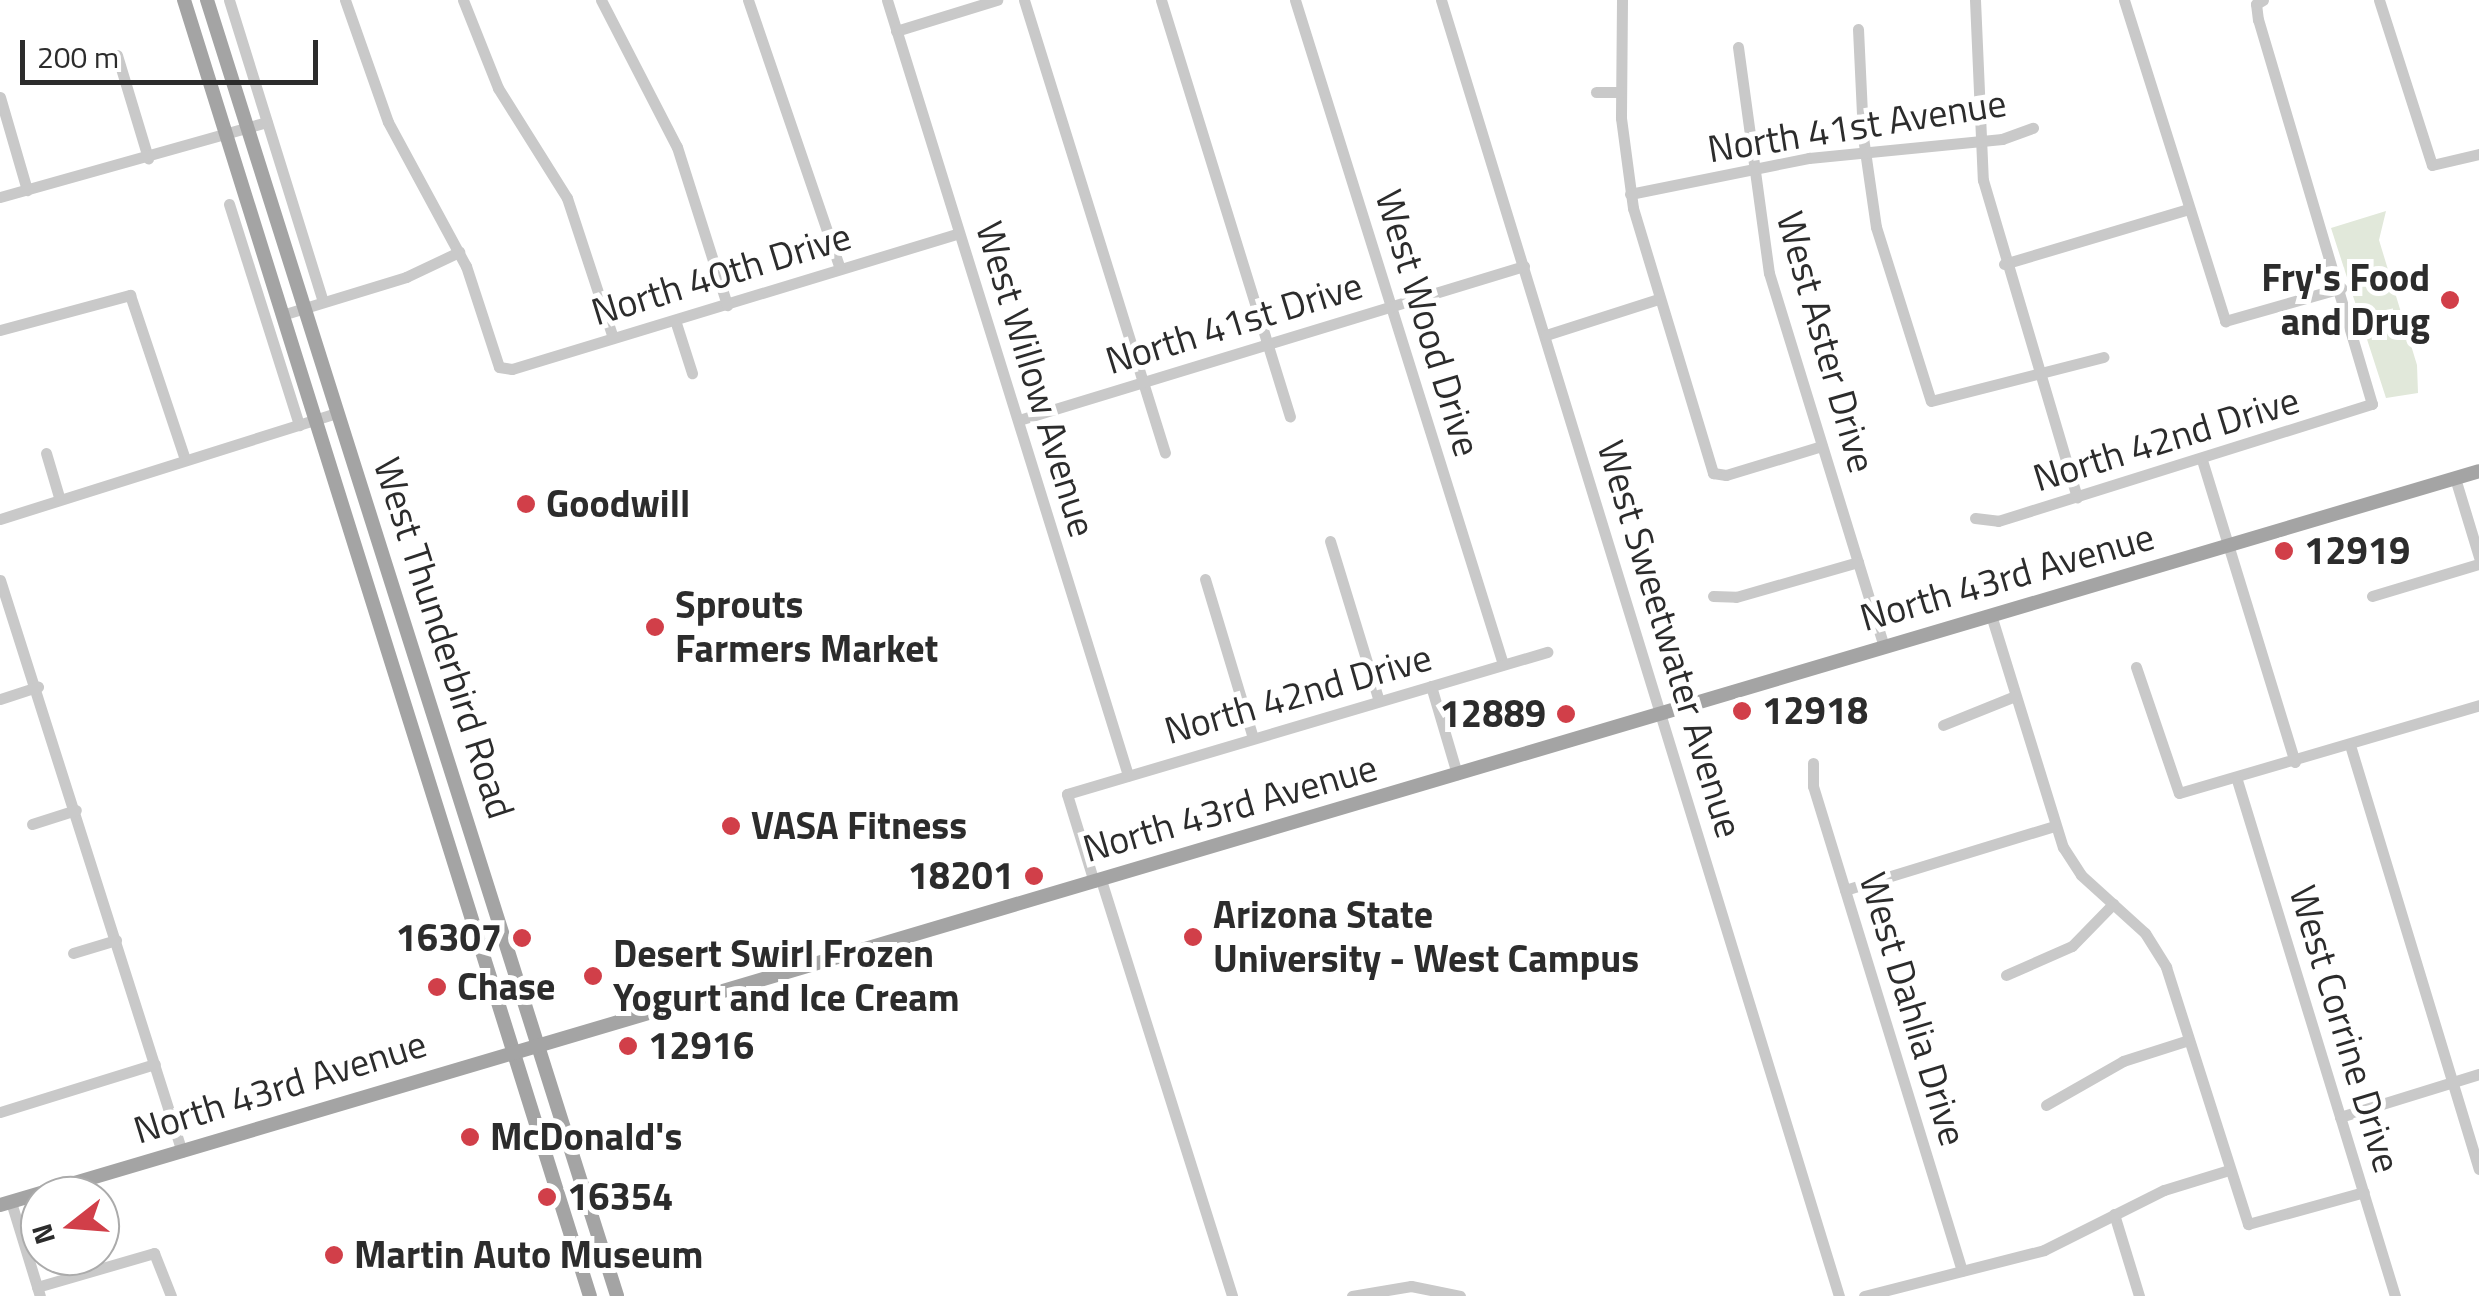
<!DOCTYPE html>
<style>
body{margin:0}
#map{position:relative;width:2479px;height:1296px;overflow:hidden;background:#fff;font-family:"Titillium Web",sans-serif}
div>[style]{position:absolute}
.green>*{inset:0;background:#e1e8da}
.minor>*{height:11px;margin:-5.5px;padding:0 5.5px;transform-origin:5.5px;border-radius:5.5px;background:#c9c9c9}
.major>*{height:14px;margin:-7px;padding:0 7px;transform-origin:7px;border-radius:7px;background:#a4a4a4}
.dots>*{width:28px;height:28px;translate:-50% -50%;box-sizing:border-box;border:5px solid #fff;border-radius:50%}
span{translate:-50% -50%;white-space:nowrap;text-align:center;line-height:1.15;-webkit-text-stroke:10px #fff;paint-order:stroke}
.street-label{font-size:38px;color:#2c2c2c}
.poi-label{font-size:38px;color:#2c2c2c;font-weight:700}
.right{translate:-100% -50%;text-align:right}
.left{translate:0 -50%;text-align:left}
.north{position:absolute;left:20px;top:1176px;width:100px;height:100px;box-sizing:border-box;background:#fff;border:2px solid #ababab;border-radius:50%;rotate:253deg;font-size:28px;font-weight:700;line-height:40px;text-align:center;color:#2c2c2c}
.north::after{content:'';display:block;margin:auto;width:35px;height:45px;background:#d13f49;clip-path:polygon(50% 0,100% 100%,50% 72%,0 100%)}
.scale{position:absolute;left:20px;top:40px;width:298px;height:45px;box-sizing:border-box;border:5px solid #2c2c2c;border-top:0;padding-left:12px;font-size:30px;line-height:35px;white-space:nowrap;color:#2c2c2c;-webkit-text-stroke:8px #fff;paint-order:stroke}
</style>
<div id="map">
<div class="green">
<div style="clip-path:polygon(2386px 211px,2379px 240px,2417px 365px,2418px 393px,2386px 398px,2331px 228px)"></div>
</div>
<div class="minor">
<div style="left:229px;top:0;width:316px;rotate:72.7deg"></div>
<div style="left:345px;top:0;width:129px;rotate:70.6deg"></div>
<div style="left:388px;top:122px;width:164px;rotate:61.6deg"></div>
<div style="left:466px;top:266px;width:106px;rotate:71.9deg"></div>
<div style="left:499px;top:367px;width:13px;rotate:9deg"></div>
<div style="left:512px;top:369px;width:467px;rotate:-16.9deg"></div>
<div style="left:463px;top:0;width:95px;rotate:68.3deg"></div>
<div style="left:498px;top:88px;width:130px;rotate:57.9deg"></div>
<div style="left:567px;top:198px;width:147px;rotate:71.8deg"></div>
<div style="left:601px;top:0;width:165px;rotate:62.7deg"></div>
<div style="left:677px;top:147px;width:166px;rotate:72.4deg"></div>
<div style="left:748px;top:0;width:284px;rotate:71.1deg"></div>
<div style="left:887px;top:0;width:812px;rotate:72.73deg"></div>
<div style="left:1024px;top:0;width:474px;rotate:72.7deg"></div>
<div style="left:1161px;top:0;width:436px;rotate:72.8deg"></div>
<div style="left:1295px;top:0;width:696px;rotate:72.61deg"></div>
<div style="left:1441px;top:0;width:1356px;rotate:72.93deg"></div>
<div style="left:1622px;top:0;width:118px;rotate:90.5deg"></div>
<div style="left:1621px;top:118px;width:91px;rotate:82.4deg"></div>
<div style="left:1633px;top:208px;width:277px;rotate:73.2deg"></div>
<div style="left:1713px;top:473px;width:13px;rotate:9deg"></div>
<div style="left:1726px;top:475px;width:100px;rotate:-16.8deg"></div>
<div style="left:1975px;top:0;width:180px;rotate:87.5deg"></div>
<div style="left:1983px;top:180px;width:331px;rotate:73.5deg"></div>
<div style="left:2124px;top:0;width:337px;rotate:72.5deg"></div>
<div style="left:2225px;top:321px;width:121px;rotate:-15.9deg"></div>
<div style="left:2379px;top:0;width:173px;rotate:72.2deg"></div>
<div style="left:2432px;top:165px;width:48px;rotate:-13.2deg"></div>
<div style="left:1858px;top:29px;width:108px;rotate:87.3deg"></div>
<div style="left:1863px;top:137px;width:91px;rotate:81.8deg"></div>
<div style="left:1876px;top:227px;width:182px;rotate:72.5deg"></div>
<div style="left:1931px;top:401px;width:178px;rotate:-14.3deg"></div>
<div style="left:896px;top:31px;width:106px;rotate:-17.1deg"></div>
<div style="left:1738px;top:47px;width:228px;rotate:82.2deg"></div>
<div style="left:1769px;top:273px;width:391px;rotate:72.9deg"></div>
<div style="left:117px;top:55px;width:108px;rotate:73.2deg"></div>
<div style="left:1596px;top:92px;width:24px"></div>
<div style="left:0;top:97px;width:97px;rotate:73.8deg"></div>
<div style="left:1630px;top:194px;width:183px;rotate:-11.4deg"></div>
<div style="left:1809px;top:158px;width:194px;rotate:-5.6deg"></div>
<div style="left:2002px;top:139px;width:33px;rotate:-20deg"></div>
<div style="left:0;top:197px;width:277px;rotate:-15.7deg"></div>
<div style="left:229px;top:204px;width:232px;rotate:72.4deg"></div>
<div style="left:2004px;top:264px;width:193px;rotate:-16.6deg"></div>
<div style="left:282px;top:315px;width:130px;rotate:-17deg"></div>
<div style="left:406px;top:277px;width:59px;rotate:-25.3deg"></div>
<div style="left:675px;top:320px;width:56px;rotate:72.2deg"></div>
<div style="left:0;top:330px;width:135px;rotate:-15.1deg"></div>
<div style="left:130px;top:295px;width:173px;rotate:71.5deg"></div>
<div style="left:1546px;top:335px;width:118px;rotate:-17.8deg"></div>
<div style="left:1019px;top:420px;width:528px;rotate:-16.96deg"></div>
<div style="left:46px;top:453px;width:46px;rotate:73.5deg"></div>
<div style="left:2202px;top:460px;width:316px;rotate:72.9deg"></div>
<div style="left:2455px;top:478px;width:83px;rotate:73.1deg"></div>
<div style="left:1975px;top:518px;width:23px;rotate:7deg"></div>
<div style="left:1998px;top:521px;width:392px;rotate:-17.4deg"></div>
<div style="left:2372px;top:404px;width:401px;rotate:-106.5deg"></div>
<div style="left:2258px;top:20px;width:16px;rotate:-97deg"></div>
<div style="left:2256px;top:4px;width:8px;rotate:-30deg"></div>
<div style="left:0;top:519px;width:352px;rotate:-17.5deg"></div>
<div style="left:1330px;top:541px;width:167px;rotate:73deg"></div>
<div style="left:1205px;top:579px;width:166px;rotate:73.2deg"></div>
<div style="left:0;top:580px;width:600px;rotate:72.35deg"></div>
<div style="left:1713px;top:596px;width:23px;rotate:2deg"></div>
<div style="left:1736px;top:597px;width:127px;rotate:-16deg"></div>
<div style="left:2372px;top:596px;width:112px;rotate:-16.7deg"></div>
<div style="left:1991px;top:615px;width:243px;rotate:72.8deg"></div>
<div style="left:2063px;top:847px;width:33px;rotate:57deg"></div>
<div style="left:2081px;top:875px;width:86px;rotate:42.2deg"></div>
<div style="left:2145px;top:933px;width:40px;rotate:58deg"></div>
<div style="left:2166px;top:967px;width:270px;rotate:72.3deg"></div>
<div style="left:2248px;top:1224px;width:120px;rotate:-15.4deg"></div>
<div style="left:2136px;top:667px;width:133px;rotate:71.2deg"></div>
<div style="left:2179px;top:793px;width:313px;rotate:-16.3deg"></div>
<div style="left:1431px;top:686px;width:92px;rotate:73.5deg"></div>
<div style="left:0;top:699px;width:40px;rotate:-18deg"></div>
<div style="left:1943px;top:725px;width:78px;rotate:-21.9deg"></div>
<div style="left:2350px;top:745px;width:443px;rotate:73.1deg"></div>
<div style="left:1813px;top:763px;width:23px;rotate:90deg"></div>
<div style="left:1813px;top:786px;width:507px;rotate:72.92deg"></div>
<div style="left:2237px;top:780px;width:540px;rotate:72.98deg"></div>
<div style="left:32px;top:824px;width:46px;rotate:-17.7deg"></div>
<div style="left:1101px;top:880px;width:436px;rotate:72.5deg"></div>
<div style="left:1094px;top:882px;width:92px;rotate:-107.1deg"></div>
<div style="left:1067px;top:794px;width:501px;rotate:-16.48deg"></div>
<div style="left:1845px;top:890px;width:219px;rotate:-17deg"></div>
<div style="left:73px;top:953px;width:45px;rotate:-16.8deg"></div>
<div style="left:2006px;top:975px;width:72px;rotate:-23.7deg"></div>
<div style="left:2072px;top:946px;width:59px;rotate:-45.7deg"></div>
<div style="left:2046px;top:1105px;width:89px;rotate:-29.7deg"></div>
<div style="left:2123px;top:1061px;width:69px;rotate:-17.7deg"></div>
<div style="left:0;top:1112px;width:162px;rotate:-17.2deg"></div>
<div style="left:2340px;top:1117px;width:145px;rotate:-17.2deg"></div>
<div style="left:11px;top:1202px;width:98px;rotate:72.9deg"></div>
<div style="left:2114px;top:1214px;width:86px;rotate:73deg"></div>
<div style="left:37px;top:1287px;width:122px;rotate:-16.2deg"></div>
<div style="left:154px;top:1253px;width:46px;rotate:68.4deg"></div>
<div style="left:1352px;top:1296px;width:60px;rotate:-9.6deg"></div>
<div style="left:1411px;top:1286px;width:50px;rotate:11.5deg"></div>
<div style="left:1864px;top:1296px;width:186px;rotate:-14.3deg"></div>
<div style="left:2044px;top:1250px;width:134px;rotate:-26.6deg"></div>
<div style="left:2164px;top:1190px;width:68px;rotate:-17.1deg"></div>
</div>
<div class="major">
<div style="left:184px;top:0;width:1358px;rotate:72.61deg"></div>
<div style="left:207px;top:0;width:1359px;rotate:72.44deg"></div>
<div style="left:0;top:1205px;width:2585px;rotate:-16.49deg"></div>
</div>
<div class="dots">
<div style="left:2450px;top:300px;background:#d13f49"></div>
<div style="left:526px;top:504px;background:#d13f49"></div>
<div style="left:2284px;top:551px;background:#d13f49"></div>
<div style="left:655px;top:627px;background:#d13f49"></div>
<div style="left:1742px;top:711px;background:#d13f49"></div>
<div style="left:1566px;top:714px;background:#d13f49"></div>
<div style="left:731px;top:826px;background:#d13f49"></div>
<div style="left:1034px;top:876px;background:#d13f49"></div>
<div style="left:1193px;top:937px;background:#d13f49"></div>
<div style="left:522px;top:938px;background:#d13f49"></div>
<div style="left:593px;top:976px;background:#d13f49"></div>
<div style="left:437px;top:987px;background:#d13f49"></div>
<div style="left:628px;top:1046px;background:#d13f49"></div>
<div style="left:470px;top:1137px;background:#d13f49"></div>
<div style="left:547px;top:1197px;background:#d13f49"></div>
<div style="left:334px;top:1255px;background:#d13f49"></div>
</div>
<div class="street-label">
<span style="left:1857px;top:126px;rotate:-9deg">North 41st Avenue</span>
<span style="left:721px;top:274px;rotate:-17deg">North 40th Drive</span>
<span style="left:1234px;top:323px;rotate:-17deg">North 41st Drive</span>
<span style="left:1428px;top:323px;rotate:73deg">West Wood Drive</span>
<span style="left:1826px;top:342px;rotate:74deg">West Aster Drive</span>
<span style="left:1036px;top:379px;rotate:73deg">West Willow Avenue</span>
<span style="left:2166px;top:439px;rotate:-17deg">North 42nd Drive</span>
<span style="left:2007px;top:577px;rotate:-16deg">North 43rd Avenue</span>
<span style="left:444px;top:638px;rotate:72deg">West Thunderbird Road</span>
<span style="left:1670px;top:639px;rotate:73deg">West Sweetwater Avenue</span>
<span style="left:1298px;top:694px;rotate:-16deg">North 42nd Drive</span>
<span style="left:1230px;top:808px;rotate:-16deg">North 43rd Avenue</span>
<span style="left:1913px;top:1009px;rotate:73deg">West Dahlia Drive</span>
<span style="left:2345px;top:1029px;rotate:73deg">West Corrine Drive</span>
<span style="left:280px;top:1087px;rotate:-17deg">North 43rd Avenue</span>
</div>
<div class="poi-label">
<span class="right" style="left:2430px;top:300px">Fry's Food<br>and Drug</span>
<span class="left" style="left:546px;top:504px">Goodwill</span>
<span class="left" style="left:2304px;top:551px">12919</span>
<span class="left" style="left:675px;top:627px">Sprouts<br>Farmers Market</span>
<span class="left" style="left:1762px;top:711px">12918</span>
<span class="right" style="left:1546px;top:714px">12889</span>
<span class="left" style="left:751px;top:826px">VASA Fitness</span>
<span class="right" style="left:1014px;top:876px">18201</span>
<span class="left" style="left:1213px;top:937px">Arizona State<br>University - West Campus</span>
<span class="right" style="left:502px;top:938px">16307</span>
<span class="left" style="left:613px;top:976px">Desert Swirl Frozen<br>Yogurt and Ice Cream</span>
<span class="left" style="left:457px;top:987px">Chase</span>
<span class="left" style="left:648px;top:1046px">12916</span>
<span class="left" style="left:490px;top:1137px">McDonald's</span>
<span class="left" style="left:567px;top:1197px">16354</span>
<span class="left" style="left:354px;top:1255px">Martin Auto Museum</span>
</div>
<div class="north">N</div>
<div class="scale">200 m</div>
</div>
